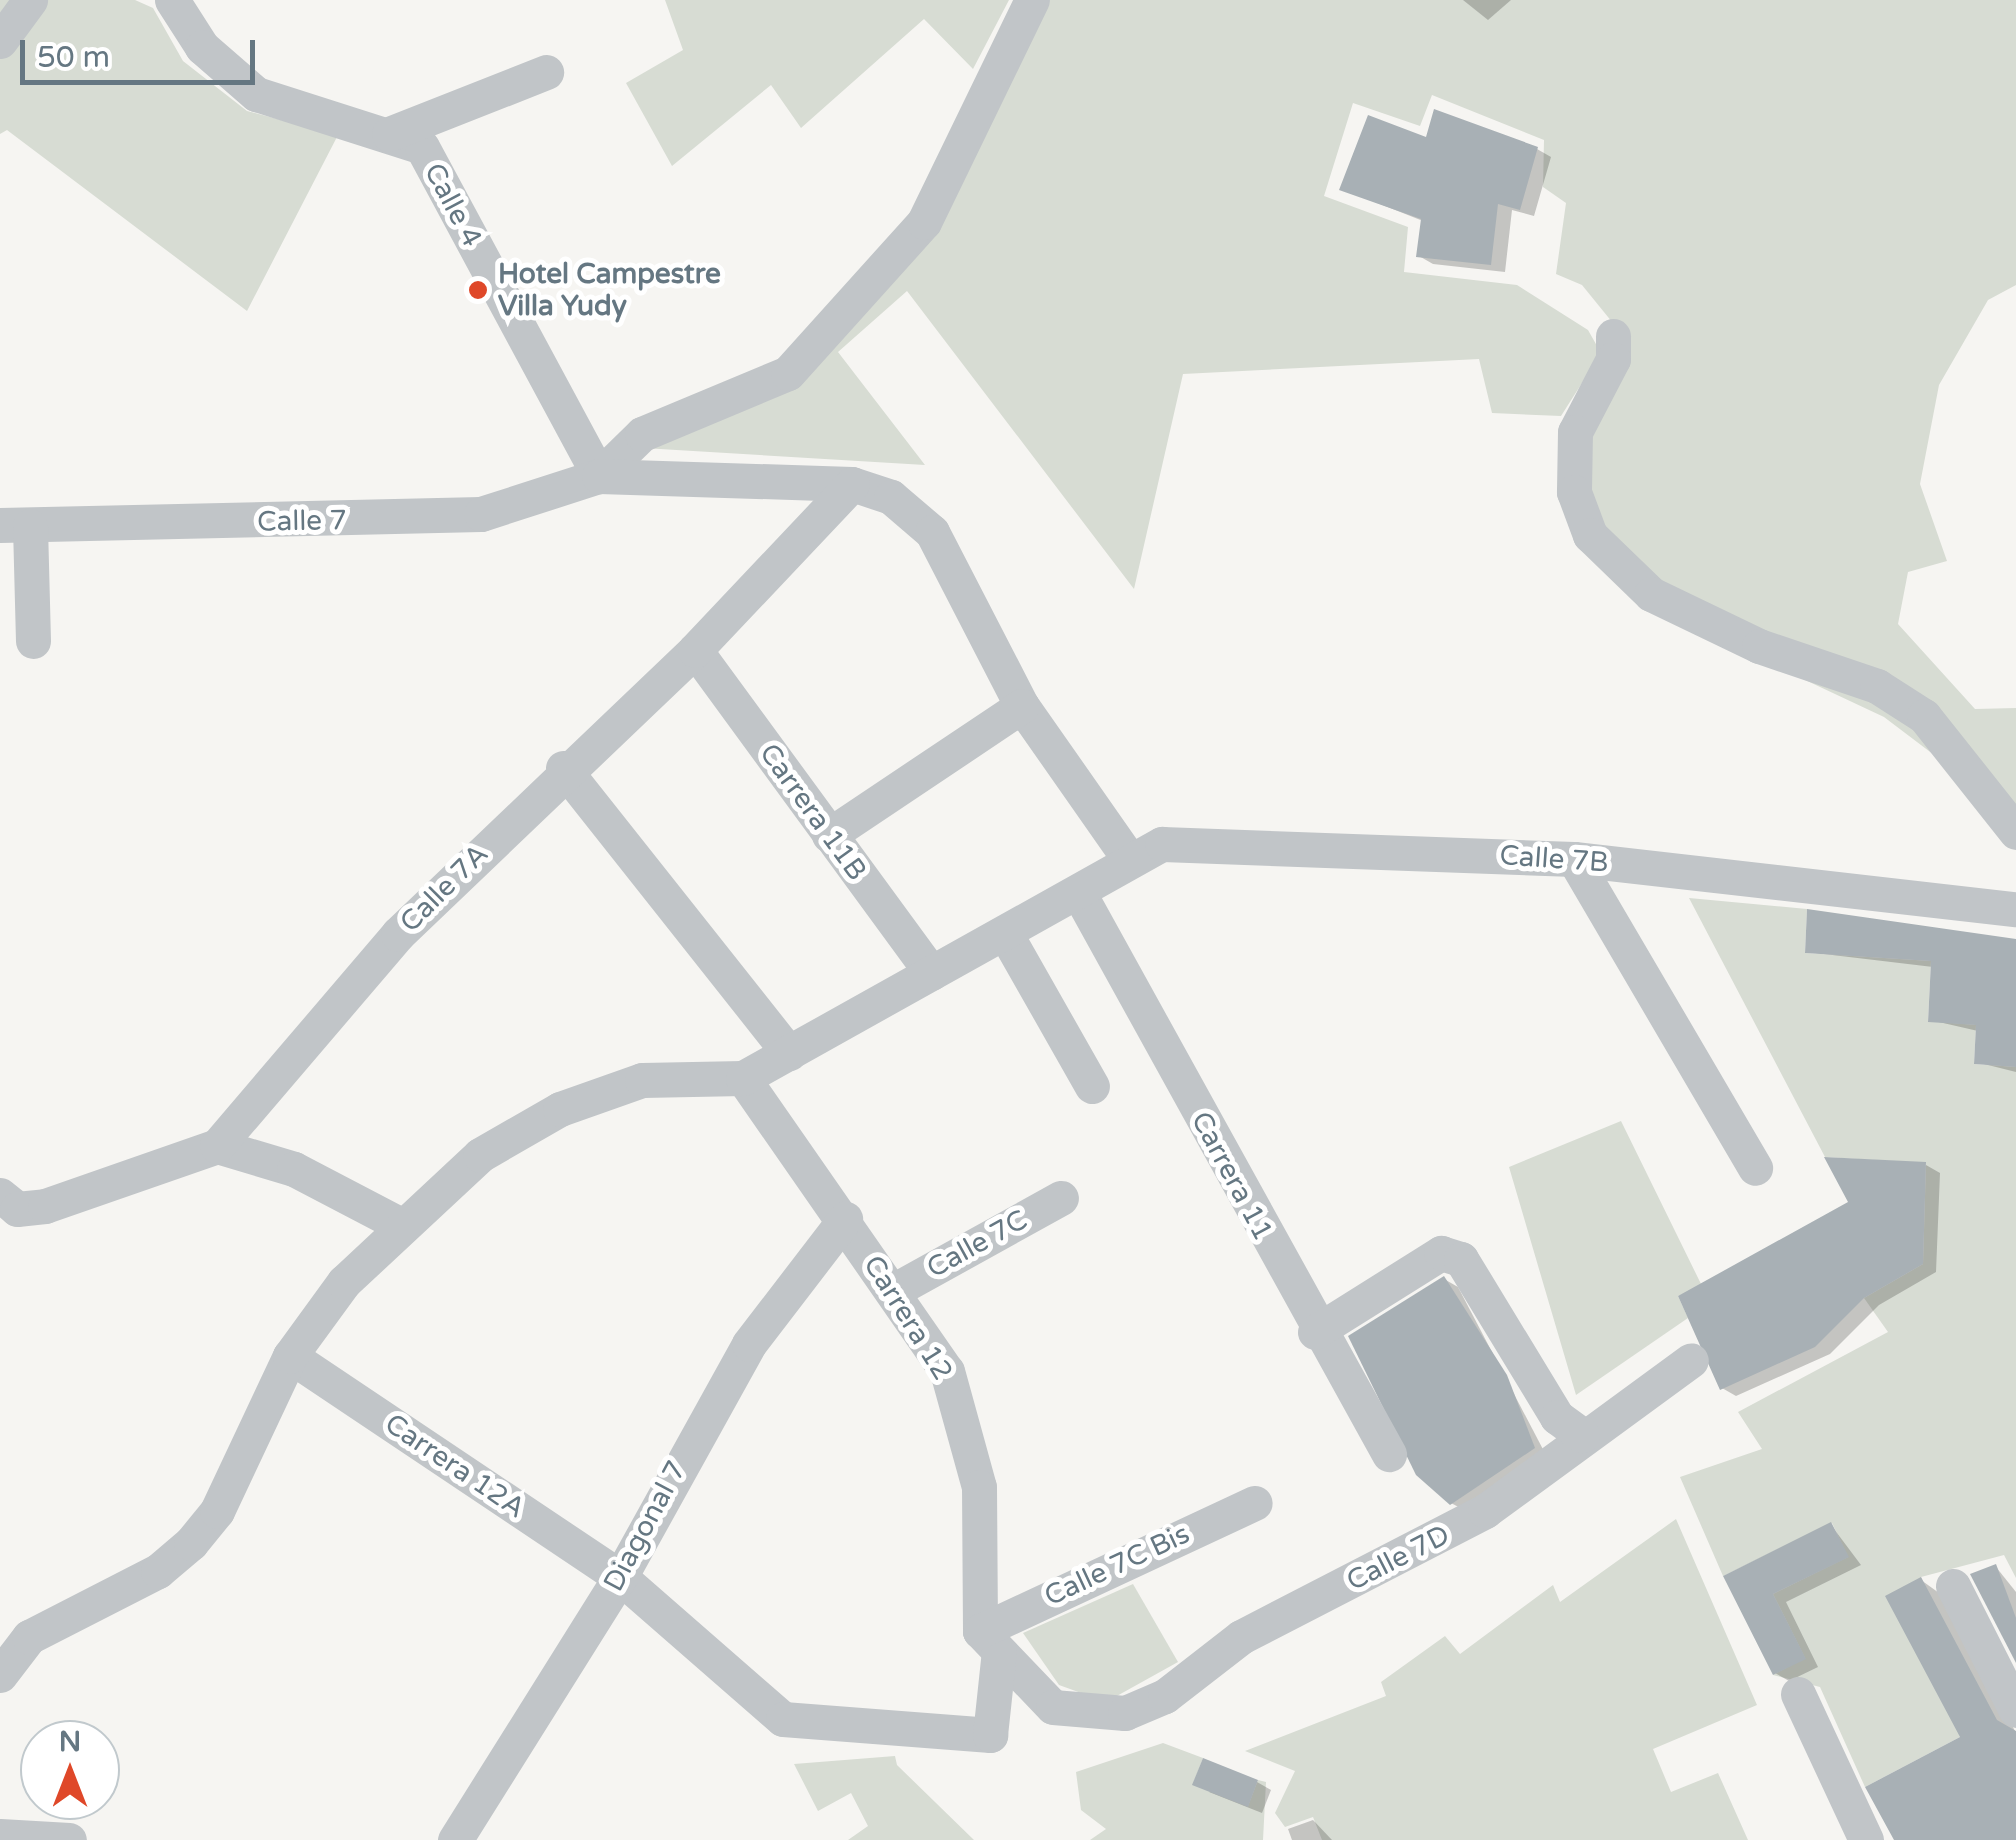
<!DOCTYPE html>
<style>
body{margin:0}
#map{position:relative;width:2016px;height:1840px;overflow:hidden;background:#f6f5f2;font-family:"Varela Round",sans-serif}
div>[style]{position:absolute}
.green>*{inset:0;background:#d7dcd3}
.shadow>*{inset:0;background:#0003}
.building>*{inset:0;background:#a8b0b5}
.minor>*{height:35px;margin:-17.5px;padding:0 17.5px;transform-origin:17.5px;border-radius:17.5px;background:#c1c5c8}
.dots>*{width:28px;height:28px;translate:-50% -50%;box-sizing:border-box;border:5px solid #fff;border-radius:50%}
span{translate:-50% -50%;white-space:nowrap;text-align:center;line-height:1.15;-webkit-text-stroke:10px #fff;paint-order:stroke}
.street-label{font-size:28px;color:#657782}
.poi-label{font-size:28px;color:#657782;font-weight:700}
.left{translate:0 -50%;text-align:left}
.north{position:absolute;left:20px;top:1720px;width:100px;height:100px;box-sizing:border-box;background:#fff;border:2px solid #c1c9cd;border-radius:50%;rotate:0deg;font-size:28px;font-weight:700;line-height:40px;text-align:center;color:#657782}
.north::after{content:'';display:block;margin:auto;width:35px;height:45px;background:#df4829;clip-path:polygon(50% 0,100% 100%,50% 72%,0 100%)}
.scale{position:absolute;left:20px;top:40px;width:235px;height:45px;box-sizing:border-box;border:5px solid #657782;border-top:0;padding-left:12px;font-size:30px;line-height:35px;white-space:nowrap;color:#657782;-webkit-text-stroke:8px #fff;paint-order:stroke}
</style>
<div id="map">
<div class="green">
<div style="clip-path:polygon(0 0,135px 0,153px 8px,183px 61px,247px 111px,338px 135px,247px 311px,7px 130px,0 134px)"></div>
<div style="clip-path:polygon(665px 0,1009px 0,973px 69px,924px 19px,801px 128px,771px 85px,672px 166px,626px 83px,683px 50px)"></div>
<div style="clip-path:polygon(1044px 0,2016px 0,2016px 285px,1988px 300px,1939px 385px,1920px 484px,1947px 561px,1908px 572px,1898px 624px,1975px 709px,2016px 708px,2016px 817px,1884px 717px,1771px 664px,1587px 524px,1586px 439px,1621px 333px,1582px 285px,1556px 274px,1566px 203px,1543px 187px,1544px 140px,1432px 95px,1420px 126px,1353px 103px,1324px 196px,1408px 227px,1404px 272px,1517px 285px,1588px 330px,1601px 353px,1561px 416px,1492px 413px,1479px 359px,1183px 374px,1134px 589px,907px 291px,838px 352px,925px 465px,643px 448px,798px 384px,930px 224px)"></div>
<div style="clip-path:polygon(1689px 898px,1807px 909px,1805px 953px,1931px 961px,1928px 1021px,1976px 1025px,1974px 1064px,2016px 1067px,2016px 1578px,2004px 1555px,1921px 1577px,1960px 1737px,1865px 1787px,1820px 1687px,1773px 1675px,1805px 1658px,1773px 1594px,1848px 1557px,1832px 1523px,1723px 1576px,1680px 1477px,1762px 1449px,1738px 1412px,1888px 1332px,1864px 1298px,1923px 1264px,1926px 1163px,1825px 1157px)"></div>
<div style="clip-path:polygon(1621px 1121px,1702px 1286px,1678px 1296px,1688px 1318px,1576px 1395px,1509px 1167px)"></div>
<div style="clip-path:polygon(1676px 1519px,1757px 1705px,1653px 1749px,1671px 1792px,1718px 1773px,1748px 1840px,1322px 1840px,1313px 1817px,1285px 1827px,1275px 1813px,1295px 1771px,1245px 1751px,1386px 1696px,1381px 1682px,1445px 1636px,1460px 1654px,1553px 1585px,1560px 1602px)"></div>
<div style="clip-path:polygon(1133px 1584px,1178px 1662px,1106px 1702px,1059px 1685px,1023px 1633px)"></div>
<div style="clip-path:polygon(1163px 1743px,1203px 1758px,1193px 1784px,1248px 1806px,1258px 1780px,1266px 1782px,1263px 1840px,1090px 1840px,1106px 1829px,1081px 1810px,1076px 1772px)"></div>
<div style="clip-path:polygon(895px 1756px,897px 1765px,974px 1840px,848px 1840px,868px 1826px,851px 1793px,818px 1811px,794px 1764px)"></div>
</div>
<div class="shadow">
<div style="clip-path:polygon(1463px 0,1511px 0,1488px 20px)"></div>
<div style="clip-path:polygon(1537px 149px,1551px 157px,1534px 216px,1512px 210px,1505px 272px,1433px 264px,1419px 256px,1423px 221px,1342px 189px)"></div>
<div style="clip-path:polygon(2016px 941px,2016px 1072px,1976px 1062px,1978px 1031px,1930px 1020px,1933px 967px,1807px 952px)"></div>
<div style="clip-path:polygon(1926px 1165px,1940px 1173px,1936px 1272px,1879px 1305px,1830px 1354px,1736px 1396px,1722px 1388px)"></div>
<div style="clip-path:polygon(1444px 1279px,1458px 1287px,1547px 1457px,1466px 1511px,1451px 1503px)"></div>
<div style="clip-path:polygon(1831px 1525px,1861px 1565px,1786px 1602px,1818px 1667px,1789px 1681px,1775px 1673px,1726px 1577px)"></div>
<div style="clip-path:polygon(1996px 1567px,2016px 1592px,2016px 1658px)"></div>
<div style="clip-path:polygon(1921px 1580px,1946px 1598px,2016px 1733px,2016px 1840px,1897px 1840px,1964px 1738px)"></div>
<div style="clip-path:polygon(1257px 1782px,1271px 1790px,1262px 1813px,1209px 1792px)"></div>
<div style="clip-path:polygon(1313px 1820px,1332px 1840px,1292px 1840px,1288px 1829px)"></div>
</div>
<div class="building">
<div style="clip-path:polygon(1434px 109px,1538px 147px,1520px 210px,1498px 204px,1491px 265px,1416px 257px,1421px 219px,1339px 190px,1368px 115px,1426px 137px)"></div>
<div style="clip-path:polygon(1807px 909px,2016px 939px,2016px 1067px,1974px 1064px,1976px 1025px,1928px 1022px,1931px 961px,1805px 953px)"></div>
<div style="clip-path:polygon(1824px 1157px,1926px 1162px,1923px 1264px,1864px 1298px,1815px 1347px,1720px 1390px,1678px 1296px,1848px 1202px)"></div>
<div style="clip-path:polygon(1444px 1276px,1507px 1375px,1535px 1448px,1450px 1505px,1416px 1475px,1348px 1336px)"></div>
<div style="clip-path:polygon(1831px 1522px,1849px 1557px,1773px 1594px,1806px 1659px,1773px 1675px,1723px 1576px)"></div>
<div style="clip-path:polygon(1996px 1564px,2016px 1618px,2016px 1663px,1970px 1574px)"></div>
<div style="clip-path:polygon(1921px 1577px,1997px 1720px,2016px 1731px,2016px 1840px,1894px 1840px,1865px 1787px,1960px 1737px,1885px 1596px)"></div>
<div style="clip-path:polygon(1203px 1758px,1258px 1780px,1248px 1807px,1192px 1785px)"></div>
</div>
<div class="minor">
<div style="left:172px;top:0;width:56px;rotate:57.4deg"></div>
<div style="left:202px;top:47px;width:72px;rotate:41deg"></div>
<div style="left:256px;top:94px;width:174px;rotate:17.7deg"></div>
<div style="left:422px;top:147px;width:374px;rotate:61.7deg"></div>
<div style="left:0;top:41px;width:51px;rotate:-53.8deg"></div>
<div style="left:389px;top:134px;width:169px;rotate:-21.5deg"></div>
<div style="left:1613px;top:336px;width:23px;rotate:90deg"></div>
<div style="left:1613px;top:359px;width:82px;rotate:117.5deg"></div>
<div style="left:1575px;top:432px;width:60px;rotate:91deg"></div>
<div style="left:1574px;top:492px;width:46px;rotate:69.6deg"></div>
<div style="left:1590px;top:535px;width:85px;rotate:44deg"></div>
<div style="left:1651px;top:594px;width:120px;rotate:25.7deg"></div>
<div style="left:1759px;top:646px;width:125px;rotate:18.7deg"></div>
<div style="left:1877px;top:686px;width:56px;rotate:32.6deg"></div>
<div style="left:1924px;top:716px;width:148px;rotate:51.6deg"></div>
<div style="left:599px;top:476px;width:60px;rotate:-44.3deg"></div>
<div style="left:642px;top:434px;width:158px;rotate:-22.7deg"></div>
<div style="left:788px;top:373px;width:203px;rotate:-48deg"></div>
<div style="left:924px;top:222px;width:247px;rotate:-64.1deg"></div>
<div style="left:0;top:525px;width:481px;rotate:-1.3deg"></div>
<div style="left:481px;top:514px;width:124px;rotate:-17.9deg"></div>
<div style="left:599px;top:476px;width:253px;rotate:1.8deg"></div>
<div style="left:852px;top:484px;width:41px;rotate:18.4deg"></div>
<div style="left:891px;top:497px;width:54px;rotate:40.5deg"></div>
<div style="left:932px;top:532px;width:196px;rotate:62.7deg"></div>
<div style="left:1022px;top:706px;width:187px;rotate:55deg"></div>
<div style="left:30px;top:526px;width:115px;rotate:88.5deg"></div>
<div style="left:695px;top:650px;width:400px;rotate:53.8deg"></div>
<div style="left:563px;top:768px;width:364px;rotate:51.6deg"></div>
<div style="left:829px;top:835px;width:232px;rotate:-33.8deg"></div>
<div style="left:1574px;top:859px;width:358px;rotate:59.6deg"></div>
<div style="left:1080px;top:895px;width:639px;rotate:61.07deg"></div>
<div style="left:1005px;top:933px;width:176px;rotate:60.4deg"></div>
<div style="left:743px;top:1078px;width:357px;rotate:55.2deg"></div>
<div style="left:947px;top:1371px;width:120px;rotate:74.6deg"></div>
<div style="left:979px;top:1487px;width:144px;rotate:89.6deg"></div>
<div style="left:980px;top:1631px;width:105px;rotate:46.2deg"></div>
<div style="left:1053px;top:1707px;width:72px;rotate:4.8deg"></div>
<div style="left:1125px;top:1713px;width:43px;rotate:-23deg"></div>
<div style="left:1165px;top:1696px;width:96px;rotate:-37.8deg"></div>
<div style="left:1241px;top:1637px;width:275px;rotate:-27.3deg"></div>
<div style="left:1485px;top:1511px;width:255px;rotate:-36.2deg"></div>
<div style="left:217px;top:1146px;width:80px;rotate:16.6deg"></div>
<div style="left:294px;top:1169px;width:123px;rotate:27.6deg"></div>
<div style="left:0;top:1195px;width:22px;rotate:39deg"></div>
<div style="left:17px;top:1209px;width:28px;rotate:-6deg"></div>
<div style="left:45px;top:1206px;width:182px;rotate:-19.2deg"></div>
<div style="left:217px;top:1146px;width:279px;rotate:-49.5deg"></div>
<div style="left:398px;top:934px;width:411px;rotate:-43.7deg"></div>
<div style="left:695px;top:650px;width:228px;rotate:-46.6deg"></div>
<div style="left:893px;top:1291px;width:192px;rotate:-29deg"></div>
<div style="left:1315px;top:1332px;width:149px;rotate:-32.1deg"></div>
<div style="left:1441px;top:1253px;width:21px;rotate:17deg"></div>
<div style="left:1461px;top:1259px;width:185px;rotate:58.7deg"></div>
<div style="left:1557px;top:1417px;width:31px;rotate:36deg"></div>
<div style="left:290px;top:1356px;width:397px;rotate:33.8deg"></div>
<div style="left:620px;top:1577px;width:216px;rotate:41.1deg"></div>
<div style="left:783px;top:1719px;width:208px;rotate:4.4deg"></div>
<div style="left:990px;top:1735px;width:84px;rotate:-83.9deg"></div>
<div style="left:1953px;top:1586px;width:139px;rotate:63.1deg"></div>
<div style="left:980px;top:1631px;width:303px;rotate:-25deg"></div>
<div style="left:0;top:1675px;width:48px;rotate:-52.7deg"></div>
<div style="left:29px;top:1637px;width:145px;rotate:-27.1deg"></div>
<div style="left:158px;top:1571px;width:43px;rotate:-40.3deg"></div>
<div style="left:191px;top:1543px;width:41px;rotate:-50.9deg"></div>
<div style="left:217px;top:1511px;width:171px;rotate:-64.8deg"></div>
<div style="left:290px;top:1356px;width:92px;rotate:-53.9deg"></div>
<div style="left:344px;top:1282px;width:186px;rotate:-43deg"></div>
<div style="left:480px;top:1155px;width:92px;rotate:-29.9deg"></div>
<div style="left:560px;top:1109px;width:87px;rotate:-19.5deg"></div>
<div style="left:642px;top:1080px;width:101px;rotate:-1.1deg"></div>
<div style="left:743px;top:1078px;width:480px;rotate:-29.2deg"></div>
<div style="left:1162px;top:844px;width:412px;rotate:2.1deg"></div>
<div style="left:1574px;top:859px;width:445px;rotate:6.5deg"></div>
<div style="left:1798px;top:1694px;width:161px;rotate:65deg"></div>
<div style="left:0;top:1836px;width:69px;rotate:3.3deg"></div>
<div style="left:455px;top:1840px;width:310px;rotate:-57.9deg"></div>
<div style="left:620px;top:1577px;width:266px;rotate:-61deg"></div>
<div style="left:749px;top:1344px;width:158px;rotate:-52.5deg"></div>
</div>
<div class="dots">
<div style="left:478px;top:290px;background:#df4829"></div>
</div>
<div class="street-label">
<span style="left:453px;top:205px;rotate:62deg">Calle 4</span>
<span style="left:302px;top:521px;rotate:-1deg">Calle 7</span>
<span style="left:813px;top:812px;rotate:54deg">Carrera 11B</span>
<span style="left:1554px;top:859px;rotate:4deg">Calle 7B</span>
<span style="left:444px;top:888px;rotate:-45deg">Calle 7A</span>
<span style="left:1232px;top:1176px;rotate:62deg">Carrera 11</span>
<span style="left:977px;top:1244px;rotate:-29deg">Calle 7C</span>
<span style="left:908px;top:1318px;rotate:58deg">Carrera 12</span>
<span style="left:455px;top:1466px;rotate:34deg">Carrera 12A</span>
<span style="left:645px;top:1526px;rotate:-62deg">Diagonal 7</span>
<span style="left:1398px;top:1558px;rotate:-27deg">Calle 7D</span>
<span style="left:1117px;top:1565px;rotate:-25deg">Calle 7C Bis</span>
</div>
<div class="poi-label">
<span class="left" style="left:498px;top:290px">Hotel Campestre<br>Villa Yudy</span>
</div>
<div class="north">N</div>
<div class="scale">50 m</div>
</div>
